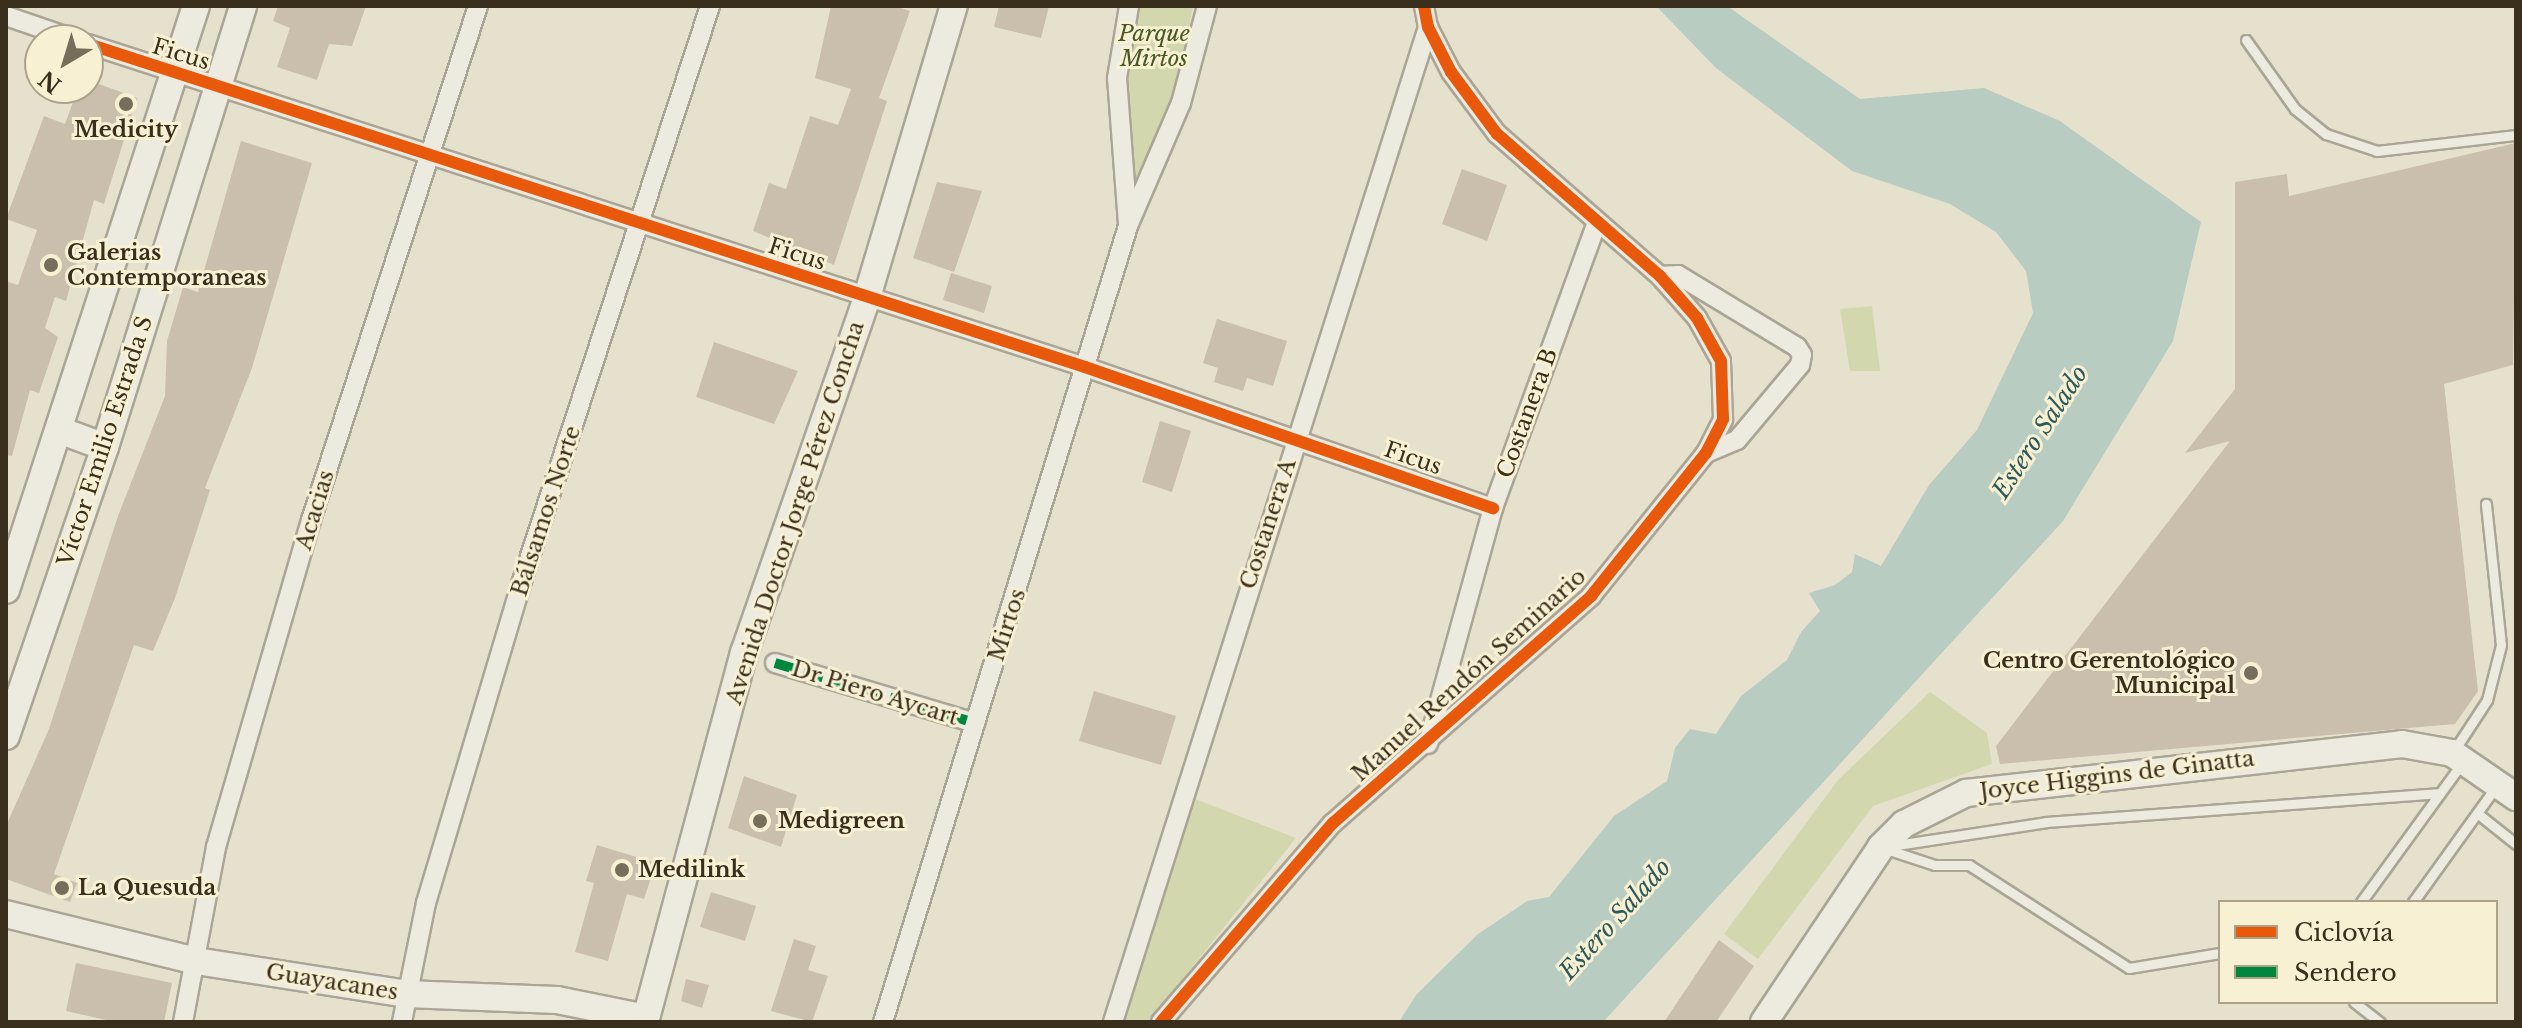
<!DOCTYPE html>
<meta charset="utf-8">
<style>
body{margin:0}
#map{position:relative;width:2522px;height:1028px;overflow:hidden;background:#e6e1cc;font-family:"Libre Baskerville",serif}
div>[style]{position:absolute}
.green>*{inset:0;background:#d3d7ae}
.water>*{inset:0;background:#b8ccc2}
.building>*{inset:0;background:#cabfad}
.roads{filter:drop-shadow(2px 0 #aba596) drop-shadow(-2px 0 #aba596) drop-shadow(0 2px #aba596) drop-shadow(0 -2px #aba596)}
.lane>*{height:9px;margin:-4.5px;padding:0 4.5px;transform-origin:4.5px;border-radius:4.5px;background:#edeadf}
.street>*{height:18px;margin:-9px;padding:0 9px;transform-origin:9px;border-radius:9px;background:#edeadf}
.secondary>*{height:26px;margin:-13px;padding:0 13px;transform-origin:13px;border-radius:13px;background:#edeadf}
.quiet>*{height:10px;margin-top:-5px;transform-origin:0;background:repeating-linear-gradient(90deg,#00873e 0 20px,transparent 0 30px)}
.cycleway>*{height:12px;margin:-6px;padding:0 6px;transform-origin:6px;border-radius:6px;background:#e8590c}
.dots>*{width:22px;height:22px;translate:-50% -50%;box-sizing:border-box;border:4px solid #f7f0d2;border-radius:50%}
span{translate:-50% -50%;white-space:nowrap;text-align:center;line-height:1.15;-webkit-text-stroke:6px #f7f0d2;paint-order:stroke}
.park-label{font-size:22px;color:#465823;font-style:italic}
.street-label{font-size:22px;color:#3a2e1d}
.poi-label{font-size:22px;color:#3a2e1d;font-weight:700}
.left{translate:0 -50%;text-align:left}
.right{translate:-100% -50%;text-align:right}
.water-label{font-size:24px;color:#2c595b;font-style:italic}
.frame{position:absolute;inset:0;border:8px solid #3a2e1d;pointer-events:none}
.legend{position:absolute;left:2218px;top:900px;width:280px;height:104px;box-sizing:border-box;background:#f7f0d2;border:2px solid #aba28a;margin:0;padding:10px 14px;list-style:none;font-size:24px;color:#3a2e1d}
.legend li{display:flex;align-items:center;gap:16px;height:40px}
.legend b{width:40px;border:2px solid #aba28a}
.north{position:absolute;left:24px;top:24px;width:80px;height:80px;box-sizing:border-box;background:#f7f0d2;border:2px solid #aba28a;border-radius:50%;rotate:218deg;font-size:22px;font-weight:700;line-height:32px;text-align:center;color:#3a2e1d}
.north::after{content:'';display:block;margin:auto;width:28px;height:36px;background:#766d5a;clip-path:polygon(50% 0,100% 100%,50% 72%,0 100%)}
</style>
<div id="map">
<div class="green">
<div style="clip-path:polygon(1129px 6px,1193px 6px,1180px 74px,1128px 226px,1118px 72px)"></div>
<div style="clip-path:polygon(1872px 306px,1880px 371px,1850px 371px,1840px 309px)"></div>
<div style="clip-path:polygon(1930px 692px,1987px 733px,1992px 764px,1873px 806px,1758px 959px,1724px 934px,1838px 780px)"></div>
<div style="clip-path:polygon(1190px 797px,1296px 838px,1148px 1022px,1119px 1022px)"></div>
</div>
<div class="water">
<div style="clip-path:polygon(1656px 6px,1727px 6px,1860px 99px,1984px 88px,2060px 121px,2201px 222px,2173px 341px,2063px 521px,1603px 1022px,1399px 1022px,1416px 995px,1478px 934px,1527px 901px,1549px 897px,1614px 816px,1667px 781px,1675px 748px,1690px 729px,1716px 734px,1741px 696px,1787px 660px,1801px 632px,1820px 611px,1809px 593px,1835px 585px,1852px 572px,1855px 554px,1881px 566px,1929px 485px,1977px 430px,2033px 313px,2026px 271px,1996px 232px,1950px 204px,1852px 171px,1716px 68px)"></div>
</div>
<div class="building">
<div style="clip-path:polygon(278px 6px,366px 6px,352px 46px,329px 44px,317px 80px,277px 67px,290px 28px,273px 21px)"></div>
<div style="clip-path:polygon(831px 6px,895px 6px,910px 11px,879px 98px,887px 101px,834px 265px,753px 231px,769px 183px,786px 189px,810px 116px,838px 125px,851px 89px,815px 78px)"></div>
<div style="clip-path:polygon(999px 6px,1049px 6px,1041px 38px,994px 27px)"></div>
<div style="clip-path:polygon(88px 80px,137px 98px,104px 204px,94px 200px,66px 301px,55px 297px,45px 328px,58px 337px,39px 393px,30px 390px,12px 456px,6px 455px,6px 281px,18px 285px,37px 230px,6px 219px,44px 116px,65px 124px,78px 88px,88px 88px)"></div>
<div style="clip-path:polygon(241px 141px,312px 163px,252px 368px,205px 488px,210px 490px,175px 598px,153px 651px,134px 645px,54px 874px,77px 883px,70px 902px,6px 879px,6px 826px,49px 729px,118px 516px,165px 396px,167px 341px,183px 287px,198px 292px)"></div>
<div style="clip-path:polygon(2516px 143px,2513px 365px,2444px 384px,2478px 691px,2455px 724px,2000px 764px,1996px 746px,2230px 441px,2185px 453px,2235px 389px,2235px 182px,2287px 174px,2289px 196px)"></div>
<div style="clip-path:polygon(1462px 169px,1507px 185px,1487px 241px,1442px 224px)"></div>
<div style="clip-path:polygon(937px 182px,982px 191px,954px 272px,913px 258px)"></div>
<div style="clip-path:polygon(951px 273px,992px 286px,984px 313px,943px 300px)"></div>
<div style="clip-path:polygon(1217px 319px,1287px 341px,1273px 386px,1247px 378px,1243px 391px,1214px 382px,1218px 368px,1203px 363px)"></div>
<div style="clip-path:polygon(714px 342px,798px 371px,774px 424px,696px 397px)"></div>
<div style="clip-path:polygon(1160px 421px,1191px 431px,1172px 492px,1142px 482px)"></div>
<div style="clip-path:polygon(1094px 691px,1176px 716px,1161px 765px,1079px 741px)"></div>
<div style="clip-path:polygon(744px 776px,797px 795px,781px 847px,728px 828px)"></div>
<div style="clip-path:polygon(597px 845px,656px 863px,644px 899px,627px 894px,608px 961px,575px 952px,594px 883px,586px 881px)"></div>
<div style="clip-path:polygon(711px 892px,756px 906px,745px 941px,700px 927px)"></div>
<div style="clip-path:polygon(794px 939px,816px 946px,808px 970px,828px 976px,812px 1022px,771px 1011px)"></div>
<div style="clip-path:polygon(1719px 940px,1754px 966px,1716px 1022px,1664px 1022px)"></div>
<div style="clip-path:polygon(76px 963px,172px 983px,164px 1022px,115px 1022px,66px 1011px)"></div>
<div style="clip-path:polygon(686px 979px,709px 985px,702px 1008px,681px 1001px)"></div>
</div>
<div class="roads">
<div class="lane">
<div style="left:2246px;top:40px;width:85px;rotate:54.6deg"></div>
<div style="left:2295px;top:109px;width:40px;rotate:39deg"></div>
<div style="left:2326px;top:134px;width:54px;rotate:18.4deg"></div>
<div style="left:2377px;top:151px;width:140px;rotate:-6.6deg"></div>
<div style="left:2453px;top:752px;width:62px;rotate:-56.8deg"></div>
<div style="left:2487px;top:700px;width:57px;rotate:-75.7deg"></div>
<div style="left:2501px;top:645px;width:142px;rotate:-96.1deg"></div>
<div style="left:2477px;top:813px;width:50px;rotate:38.5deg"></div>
<div style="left:1890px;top:846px;width:159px;rotate:-8.7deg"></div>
<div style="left:2047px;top:822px;width:394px;rotate:-4.2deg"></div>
<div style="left:1889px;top:850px;width:48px;rotate:18.1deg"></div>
<div style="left:1935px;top:865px;width:34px"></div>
<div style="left:1969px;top:865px;width:190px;rotate:32.8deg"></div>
<div style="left:2129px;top:968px;width:92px;rotate:-9.4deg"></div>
<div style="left:2361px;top:902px;width:172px;rotate:-54deg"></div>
<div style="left:2413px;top:902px;width:140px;rotate:-54.3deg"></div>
<div style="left:2354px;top:1002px;width:33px;rotate:38deg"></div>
</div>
<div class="street">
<div style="left:6px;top:16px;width:74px;rotate:18.9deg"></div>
<div style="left:88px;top:44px;width:1048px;rotate:17.95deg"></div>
<div style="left:1085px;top:367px;width:432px;rotate:19.1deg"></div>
<div style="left:1128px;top:224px;width:146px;rotate:-94.3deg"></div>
<div style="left:1117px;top:78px;width:73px;rotate:-80.5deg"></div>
<div style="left:1660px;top:276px;width:18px;rotate:-3deg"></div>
<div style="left:1678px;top:275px;width:139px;rotate:31.2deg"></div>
<div style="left:1797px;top:347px;width:9px;rotate:58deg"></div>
<div style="left:1802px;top:355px;width:10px;rotate:101deg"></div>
<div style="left:1800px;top:365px;width:98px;rotate:130deg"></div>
<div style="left:1737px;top:440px;width:34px;rotate:157deg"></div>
<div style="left:775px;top:663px;width:209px;rotate:16.7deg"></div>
<div style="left:1428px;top:744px;width:245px;rotate:-74.6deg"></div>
<div style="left:1493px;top:508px;width:304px;rotate:-70deg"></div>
<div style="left:183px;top:1022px;width:178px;rotate:-79.3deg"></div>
<div style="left:216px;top:847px;width:341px;rotate:-73.8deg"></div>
<div style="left:311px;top:520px;width:540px;rotate:-72deg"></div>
<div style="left:402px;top:1022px;width:121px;rotate:-78.6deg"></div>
<div style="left:426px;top:903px;width:333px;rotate:-73.4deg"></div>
<div style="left:521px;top:584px;width:608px;rotate:-71.89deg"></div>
<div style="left:883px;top:1022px;width:833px;rotate:-72.89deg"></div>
<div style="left:1128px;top:226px;width:134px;rotate:-66.7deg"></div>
<div style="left:1181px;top:103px;width:100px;rotate:-75deg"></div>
<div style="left:1113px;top:1022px;width:1044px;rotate:-72.43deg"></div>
<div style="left:1161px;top:1022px;width:263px;rotate:-49.2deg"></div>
<div style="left:1333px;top:823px;width:344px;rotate:-41.3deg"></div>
<div style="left:1591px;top:596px;width:184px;rotate:-51.2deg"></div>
<div style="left:1706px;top:453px;width:38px;rotate:-63deg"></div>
<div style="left:1723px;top:419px;width:58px;rotate:-92deg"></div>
<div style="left:1721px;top:361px;width:49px;rotate:-119.2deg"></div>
<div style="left:1697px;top:318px;width:56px;rotate:-131.4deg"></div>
<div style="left:1660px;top:276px;width:216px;rotate:-138.9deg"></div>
<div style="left:1497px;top:134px;width:77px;rotate:-126.6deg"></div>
<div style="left:1451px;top:72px;width:51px;rotate:-117.1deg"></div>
<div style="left:1428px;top:27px;width:21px;rotate:-101deg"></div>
</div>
<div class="secondary">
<div style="left:59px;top:430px;width:49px;rotate:20.3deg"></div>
<div style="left:6px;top:590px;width:614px;rotate:-71.98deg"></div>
<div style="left:6px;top:736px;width:305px;rotate:-71.1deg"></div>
<div style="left:105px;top:447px;width:462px;rotate:-72.6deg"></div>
<div style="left:6px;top:914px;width:196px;rotate:13.9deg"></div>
<div style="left:196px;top:961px;width:213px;rotate:8.9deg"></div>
<div style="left:406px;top:994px;width:151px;rotate:2.3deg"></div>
<div style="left:557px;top:1000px;width:91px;rotate:11.4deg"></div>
<div style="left:645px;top:1022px;width:382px;rotate:-75deg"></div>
<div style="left:744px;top:653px;width:377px;rotate:-70.9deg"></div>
<div style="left:867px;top:297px;width:304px;rotate:-73.4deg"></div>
<div style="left:1764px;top:1022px;width:211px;rotate:-56.2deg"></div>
<div style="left:1881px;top:847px;width:33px;rotate:-45deg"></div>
<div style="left:1904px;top:824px;width:69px;rotate:-26.6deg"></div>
<div style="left:1966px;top:793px;width:439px;rotate:-6.4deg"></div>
<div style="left:2402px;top:744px;width:51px;rotate:10.2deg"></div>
<div style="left:2452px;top:753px;width:78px;rotate:34.5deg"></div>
</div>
</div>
<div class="quiet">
<div style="left:775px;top:663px;width:209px;rotate:16.7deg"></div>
</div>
<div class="cycleway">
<div style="left:88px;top:44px;width:1048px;rotate:17.95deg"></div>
<div style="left:1085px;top:367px;width:432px;rotate:19.1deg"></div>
<div style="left:1161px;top:1022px;width:263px;rotate:-49.2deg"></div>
<div style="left:1333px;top:823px;width:344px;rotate:-41.3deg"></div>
<div style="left:1591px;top:596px;width:184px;rotate:-51.2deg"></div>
<div style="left:1706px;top:453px;width:38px;rotate:-63deg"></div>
<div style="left:1723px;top:419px;width:58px;rotate:-92deg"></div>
<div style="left:1721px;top:361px;width:49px;rotate:-119.2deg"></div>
<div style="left:1697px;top:318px;width:56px;rotate:-131.4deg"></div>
<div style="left:1660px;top:276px;width:216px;rotate:-138.9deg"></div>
<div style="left:1497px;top:134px;width:77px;rotate:-126.6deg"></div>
<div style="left:1451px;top:72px;width:51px;rotate:-117.1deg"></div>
<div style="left:1428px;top:27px;width:21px;rotate:-101deg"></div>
</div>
<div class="dots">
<div style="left:126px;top:104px;background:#766d5a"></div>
<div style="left:51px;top:265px;background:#766d5a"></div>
<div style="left:2251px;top:673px;background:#766d5a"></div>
<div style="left:760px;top:821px;background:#766d5a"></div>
<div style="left:622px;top:870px;background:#766d5a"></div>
<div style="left:62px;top:888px;background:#766d5a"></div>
</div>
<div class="park-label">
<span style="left:1154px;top:46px">Parque<br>Mirtos</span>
</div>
<div class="street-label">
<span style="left:181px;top:54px;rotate:17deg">Ficus</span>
<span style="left:797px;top:254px;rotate:18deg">Ficus</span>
<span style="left:1527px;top:413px;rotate:-70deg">Costanera B</span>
<span style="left:105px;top:441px;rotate:-72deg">Víctor Emilio Estrada S</span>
<span style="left:1413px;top:458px;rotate:19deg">Ficus</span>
<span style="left:315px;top:510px;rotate:-73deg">Acacias</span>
<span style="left:546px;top:511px;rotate:-72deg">Bálsamos Norte</span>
<span style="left:795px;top:513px;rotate:-72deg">Avenida Doctor Jorge Pérez Concha</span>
<span style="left:1268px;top:524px;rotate:-72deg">Costanera A</span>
<span style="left:1007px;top:625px;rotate:-72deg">Mirtos</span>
<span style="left:1469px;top:675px;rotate:-42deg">Manuel Rendón Seminario</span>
<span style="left:875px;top:693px;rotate:17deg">Dr Piero Aycart</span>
<span style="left:2117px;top:775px;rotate:-7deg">Joyce Higgins de Ginatta</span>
<span style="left:332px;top:982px;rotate:9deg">Guayacanes</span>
</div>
<div class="poi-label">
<span style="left:126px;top:130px">Medicity</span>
<span class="left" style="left:67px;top:265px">Galerias<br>Contemporaneas</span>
<span class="right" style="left:2235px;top:673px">Centro Gerentológico<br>Municipal</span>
<span class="left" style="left:778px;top:821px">Medigreen</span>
<span class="left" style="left:638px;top:870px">Medilink</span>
<span class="left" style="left:78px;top:888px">La Quesuda</span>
</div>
<div class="water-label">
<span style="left:2040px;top:432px;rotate:-57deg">Estero Salado</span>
<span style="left:1615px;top:919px;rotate:-48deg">Estero Salado</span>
</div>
<div class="frame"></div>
<ul class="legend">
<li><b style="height:10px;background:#e8590c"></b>Ciclovía</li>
<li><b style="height:10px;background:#00873e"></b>Sendero</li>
</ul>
<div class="north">N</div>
</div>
